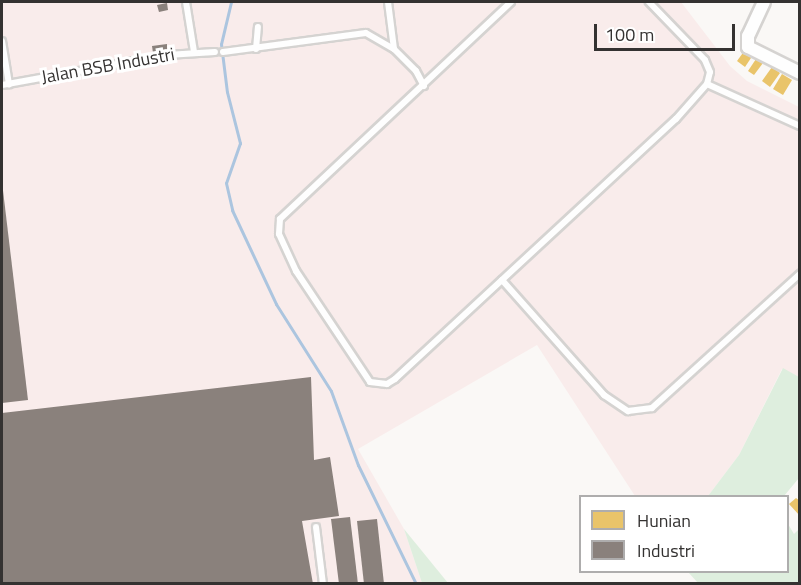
<!DOCTYPE html>
<style>
body{margin:0}
#map{position:relative;width:801px;height:585px;overflow:hidden;background:#faf8f6;font-family:"Titillium Web",sans-serif}
div>[style]{position:absolute}
.industrial>*{inset:0;background:#f9eceb}
.green>*{inset:0;background:#deeede}
.homes>*{inset:0;background:#e9c46a}
.industry>*{inset:0;background:#8a817c}
.stream>*{height:3px;margin:-1.5px;padding:0 1.5px;transform-origin:1.5px;border-radius:1.5px;background:#acc5df}
.roads{filter:drop-shadow(2px 0 #d5d3d1) drop-shadow(-2px 0 #d5d3d1) drop-shadow(0 2px #d5d3d1) drop-shadow(0 -2px #d5d3d1)}
.lane>*{height:6px;margin:-3px;padding:0 3px;transform-origin:3px;border-radius:3px;background:#fefefe}
.street>*{height:12px;margin:-6px;padding:0 6px;transform-origin:6px;border-radius:6px;background:#fefefe}
span{translate:-50% -50%;white-space:nowrap;text-align:center;line-height:1.15;-webkit-text-stroke:6px #fff;paint-order:stroke}
.street-label{font-size:18px;color:#343231}
.frame{position:absolute;inset:0;border:3px solid #343231;pointer-events:none}
.legend{position:absolute;left:579px;top:495px;width:210px;height:78px;box-sizing:border-box;background:#fff;border:2px solid #aeadad;margin:0;padding:8px 10px;list-style:none;font-size:18px;color:#343231}
.legend li{display:flex;align-items:center;gap:12px;height:30px}
.legend b{width:30px;border:2px solid #aeadad}
.scale{position:absolute;left:594px;top:24px;width:141px;height:27px;box-sizing:border-box;border:3px solid #343231;border-top:0;padding-left:8px;font-size:18px;line-height:21px;white-space:nowrap;color:#343231;-webkit-text-stroke:4px #fff;paint-order:stroke}
</style>
<div id="map">
<div class="industrial">
<div style="clip-path:polygon(2px 2px,681px 2px,730px 66px,747px 81px,799px 107px,799px 377px,782px 369px,739px 455px,708px 496px,635px 496px,537px 345px,358px 449px,404px 529px,422px 583px,2px 583px)"></div>
</div>
<div class="green">
<div style="clip-path:polygon(783px 368px,799px 377px,799px 478px,784px 496px,708px 496px,739px 455px)"></div>
<div style="clip-path:polygon(788px 524px,794px 534px,799px 529px,799px 583px,698px 583px,688px 572px,788px 572px)"></div>
<div style="clip-path:polygon(404px 529px,448px 583px,422px 583px)"></div>
</div>
<div class="homes">
<div style="clip-path:polygon(745px 50px,753px 55px,745px 67px,737px 61px)"></div>
<div style="clip-path:polygon(756px 59px,763px 63px,754px 75px,748px 71px)"></div>
<div style="clip-path:polygon(772px 67px,780px 73px,770px 87px,762px 81px)"></div>
<div style="clip-path:polygon(782px 74px,792px 80px,783px 95px,773px 89px)"></div>
<div style="clip-path:polygon(796px 498px,800px 501px,800px 516px,789px 504px)"></div>
</div>
<div class="industry">
<div style="clip-path:polygon(167px 3px,168px 10px,159px 12px,157px 5px)"></div>
<div style="clip-path:polygon(167px 44px,167px 50px,153px 53px,152px 46px)"></div>
<div style="clip-path:polygon(2px 182px,28px 400px,2px 403px)"></div>
<div style="clip-path:polygon(311px 377px,314px 460px,330px 457px,339px 516px,302px 521px,313px 584px,2px 584px,2px 413px)"></div>
<div style="clip-path:polygon(350px 517px,358px 584px,339px 584px,331px 519px)"></div>
<div style="clip-path:polygon(377px 519px,384px 584px,364px 584px,357px 521px)"></div>
</div>
<div class="stream">
<div style="left:231px;top:2px;width:43px;rotate:103.4deg"></div>
<div style="left:221px;top:44px;width:48px;rotate:82.9deg"></div>
<div style="left:227px;top:92px;width:53px;rotate:75.7deg"></div>
<div style="left:240px;top:143px;width:42px;rotate:109.3deg"></div>
<div style="left:226px;top:183px;width:28px;rotate:77deg"></div>
<div style="left:232px;top:210px;width:104px;rotate:64.9deg"></div>
<div style="left:276px;top:304px;width:103px;rotate:57.7deg"></div>
<div style="left:331px;top:391px;width:79px;rotate:70deg"></div>
<div style="left:358px;top:465px;width:132px;rotate:64deg"></div>
</div>
<div class="roads">
<div class="lane">
<div style="left:186px;top:2px;width:51px;rotate:80.9deg"></div>
<div style="left:388px;top:2px;width:47px;rotate:82.7deg"></div>
<div style="left:511px;top:2px;width:317px;rotate:136.8deg"></div>
<div style="left:280px;top:219px;width:15px;rotate:94deg"></div>
<div style="left:279px;top:234px;width:41px;rotate:65.3deg"></div>
<div style="left:296px;top:271px;width:133px;rotate:56.3deg"></div>
<div style="left:370px;top:382px;width:17px;rotate:7deg"></div>
<div style="left:387px;top:384px;width:9px;rotate:-32deg"></div>
<div style="left:395px;top:379px;width:383px;rotate:-42.8deg"></div>
<div style="left:676px;top:119px;width:47px;rotate:-48.5deg"></div>
<div style="left:707px;top:84px;width:12px;rotate:-76deg"></div>
<div style="left:710px;top:72px;width:13px;rotate:-113deg"></div>
<div style="left:705px;top:60px;width:81px;rotate:-134deg"></div>
<div style="left:2px;top:41px;width:44px;rotate:80.8deg"></div>
<div style="left:256px;top:49px;width:22px;rotate:-85deg"></div>
<div style="left:223px;top:52px;width:144px;rotate:-7.6deg"></div>
<div style="left:366px;top:33px;width:32px;rotate:30deg"></div>
<div style="left:394px;top:49px;width:31px;rotate:45deg"></div>
<div style="left:416px;top:71px;width:17px;rotate:62deg"></div>
<div style="left:707px;top:84px;width:102px;rotate:24.3deg"></div>
<div style="left:2px;top:85px;width:168px;rotate:-10.3deg"></div>
<div style="left:167px;top:55px;width:48px;rotate:-3.6deg"></div>
<div style="left:502px;top:280px;width:154px;rotate:48.4deg"></div>
<div style="left:604px;top:395px;width:29px;rotate:34deg"></div>
<div style="left:628px;top:411px;width:24px;rotate:-7deg"></div>
<div style="left:652px;top:408px;width:200px;rotate:-42.2deg"></div>
<div style="left:316px;top:527px;width:57px;rotate:83deg"></div>
</div>
<div class="street">
<div style="left:764px;top:2px;width:38px;rotate:115deg"></div>
<div style="left:748px;top:36px;width:11px;rotate:90deg"></div>
<div style="left:748px;top:47px;width:58px;rotate:26.6deg"></div>
</div>
</div>
<div class="street-label">
<span style="left:108px;top:66px;rotate:-10deg">Jalan BSB Industri</span>
</div>
<div class="frame"></div>
<ul class="legend">
<li><b style="height:16px;background:#e9c46a"></b>Hunian</li>
<li><b style="height:16px;background:#8a817c"></b>Industri</li>
</ul>
<div class="scale">100 m</div>
</div>
